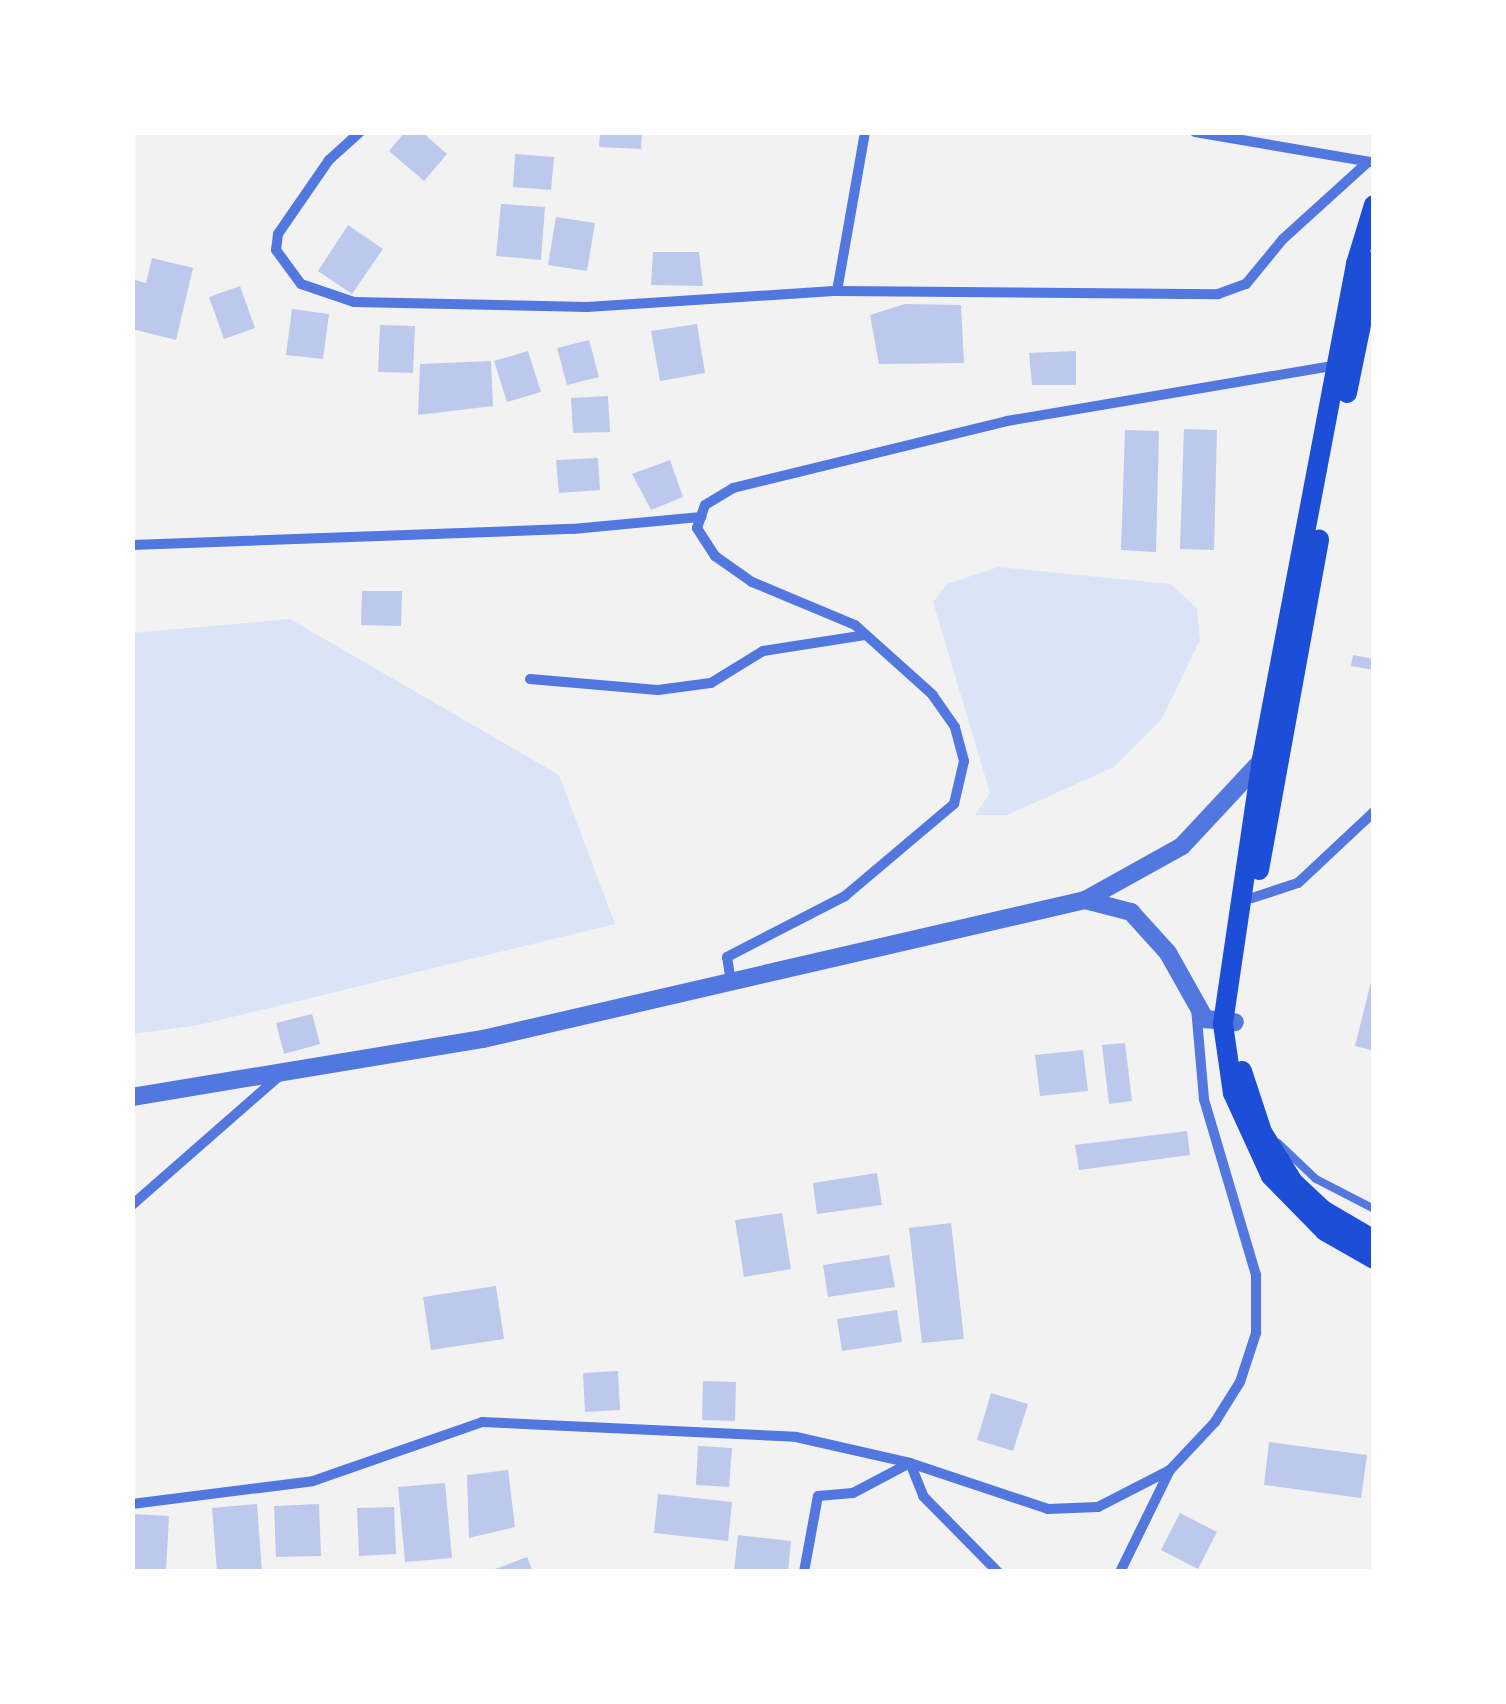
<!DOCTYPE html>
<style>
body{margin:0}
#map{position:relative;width:1506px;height:1704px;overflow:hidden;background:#f2f2f2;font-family:"PT Sans Narrow",sans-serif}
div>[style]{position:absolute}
.green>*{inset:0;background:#dbe4f7}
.building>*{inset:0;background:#bdc9ec}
.service>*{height:8px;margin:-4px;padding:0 4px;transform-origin:4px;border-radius:4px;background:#5277de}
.minor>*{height:10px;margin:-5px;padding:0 5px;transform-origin:5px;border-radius:5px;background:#5277de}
.tertiary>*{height:18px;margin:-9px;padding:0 9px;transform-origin:9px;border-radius:9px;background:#5277de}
.secondary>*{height:20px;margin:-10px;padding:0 10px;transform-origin:10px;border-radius:10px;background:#1d4ed8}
span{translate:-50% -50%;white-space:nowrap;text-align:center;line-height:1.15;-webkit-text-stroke:10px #fff;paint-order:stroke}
.frame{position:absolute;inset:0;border:135px solid #fff;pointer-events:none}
</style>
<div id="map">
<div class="green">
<div style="clip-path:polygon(998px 567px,1170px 584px,1197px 608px,1200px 640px,1161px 720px,1114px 767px,1007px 815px,975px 815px,990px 793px,933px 602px,947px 584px)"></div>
<div style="clip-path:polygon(290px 619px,559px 775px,615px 924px,199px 1025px,133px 1034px,133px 633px)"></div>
</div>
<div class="building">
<div style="clip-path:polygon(405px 132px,422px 132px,447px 154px,424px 181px,389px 151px)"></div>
<div style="clip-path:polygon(600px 132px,642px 132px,641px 149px,599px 147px)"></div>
<div style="clip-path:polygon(515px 154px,554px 157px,551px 190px,513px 187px)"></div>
<div style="clip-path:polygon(501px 204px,545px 207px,541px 260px,496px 256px)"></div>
<div style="clip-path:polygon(556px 217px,595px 223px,587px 271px,548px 265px)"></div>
<div style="clip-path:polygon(348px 225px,383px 249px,352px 294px,318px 271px)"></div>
<div style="clip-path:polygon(653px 252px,699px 252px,703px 286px,651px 285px)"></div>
<div style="clip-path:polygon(152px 258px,193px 268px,176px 340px,132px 329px,132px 279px,146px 283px)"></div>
<div style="clip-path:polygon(240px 286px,255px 328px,224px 339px,209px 297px)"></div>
<div style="clip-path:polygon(905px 304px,961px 305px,964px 363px,879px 364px,870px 315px)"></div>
<div style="clip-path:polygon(292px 309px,329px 314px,323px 359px,286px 355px)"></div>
<div style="clip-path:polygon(697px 324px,705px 373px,660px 381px,651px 331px)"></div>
<div style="clip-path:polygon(380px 325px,415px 326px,413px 373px,378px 372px)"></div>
<div style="clip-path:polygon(589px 340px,599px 377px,567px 385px,557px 348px)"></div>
<div style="clip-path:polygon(528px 351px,541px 392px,507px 402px,494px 361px)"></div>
<div style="clip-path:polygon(1076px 351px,1076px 385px,1032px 385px,1029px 353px)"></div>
<div style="clip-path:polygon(491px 361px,493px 406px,418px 415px,420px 364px)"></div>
<div style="clip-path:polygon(608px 396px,610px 432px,573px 433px,571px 398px)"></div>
<div style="clip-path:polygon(1184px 429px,1217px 430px,1214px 550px,1180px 549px)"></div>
<div style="clip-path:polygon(1125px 430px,1159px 431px,1156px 552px,1121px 550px)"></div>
<div style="clip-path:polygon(598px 458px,600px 490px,559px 493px,556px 460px)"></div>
<div style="clip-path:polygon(670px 460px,683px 497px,651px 510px,632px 474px)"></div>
<div style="clip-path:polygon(362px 591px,402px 591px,401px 626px,361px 625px)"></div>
<div style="clip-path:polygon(1353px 655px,1374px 659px,1374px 670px,1351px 666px)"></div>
<div style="clip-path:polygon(1372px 978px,1374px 978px,1374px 1051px,1355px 1046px)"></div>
<div style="clip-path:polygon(312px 1014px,320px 1044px,284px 1054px,276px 1023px)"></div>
<div style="clip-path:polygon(1125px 1043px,1132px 1101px,1109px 1104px,1102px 1045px)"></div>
<div style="clip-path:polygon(1083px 1050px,1088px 1091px,1040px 1096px,1035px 1055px)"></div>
<div style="clip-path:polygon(1187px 1131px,1190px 1155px,1079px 1170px,1075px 1145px)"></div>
<div style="clip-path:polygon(877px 1173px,882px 1205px,817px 1214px,813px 1183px)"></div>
<div style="clip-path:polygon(782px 1213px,791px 1269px,744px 1277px,735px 1220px)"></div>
<div style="clip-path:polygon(951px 1223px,964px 1339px,922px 1343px,909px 1228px)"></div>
<div style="clip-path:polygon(889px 1255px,895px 1287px,828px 1297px,823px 1265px)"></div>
<div style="clip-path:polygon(496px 1286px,504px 1339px,431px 1350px,423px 1297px)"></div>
<div style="clip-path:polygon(897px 1310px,902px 1342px,842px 1351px,837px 1319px)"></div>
<div style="clip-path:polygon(618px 1371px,620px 1410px,585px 1412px,583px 1373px)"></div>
<div style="clip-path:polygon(703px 1381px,736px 1382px,735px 1421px,702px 1420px)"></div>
<div style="clip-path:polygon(991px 1393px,1028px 1404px,1013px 1451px,977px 1440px)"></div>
<div style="clip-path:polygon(1269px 1442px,1367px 1455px,1361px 1498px,1264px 1485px)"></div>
<div style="clip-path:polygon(698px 1446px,732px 1448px,729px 1487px,696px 1485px)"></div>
<div style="clip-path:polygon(508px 1470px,515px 1527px,469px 1538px,467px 1475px)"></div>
<div style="clip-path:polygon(445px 1483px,452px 1558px,405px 1562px,398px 1487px)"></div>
<div style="clip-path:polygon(658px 1494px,732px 1502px,728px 1541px,654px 1533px)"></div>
<div style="clip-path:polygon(257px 1504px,262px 1572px,217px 1572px,212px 1508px)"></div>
<div style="clip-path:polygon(319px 1504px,321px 1556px,276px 1557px,274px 1506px)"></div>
<div style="clip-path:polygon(394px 1507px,396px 1554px,359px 1556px,357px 1508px)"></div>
<div style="clip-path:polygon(1180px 1513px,1217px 1532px,1198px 1569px,1161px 1550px)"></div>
<div style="clip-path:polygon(132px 1514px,169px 1516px,166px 1572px,132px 1572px)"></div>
<div style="clip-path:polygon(738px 1535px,791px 1541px,788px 1572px,734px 1572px)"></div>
<div style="clip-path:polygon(527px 1557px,533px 1572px,490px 1572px,490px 1571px)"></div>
</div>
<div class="service">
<div style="left:1278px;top:1143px;width:52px;rotate:43.5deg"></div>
<div style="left:1316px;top:1179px;width:65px;rotate:27.3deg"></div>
</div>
<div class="minor">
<div style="left:360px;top:132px;width:42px;rotate:137.9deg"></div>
<div style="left:329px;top:160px;width:90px;rotate:124.6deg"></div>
<div style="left:278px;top:234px;width:16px;rotate:97deg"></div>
<div style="left:276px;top:250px;width:42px;rotate:53.7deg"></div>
<div style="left:301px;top:284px;width:56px;rotate:18.8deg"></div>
<div style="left:354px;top:302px;width:233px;rotate:1.2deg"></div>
<div style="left:587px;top:307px;width:251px;rotate:-3.7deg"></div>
<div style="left:837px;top:291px;width:381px;rotate:0.5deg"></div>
<div style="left:1218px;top:294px;width:30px;rotate:-20deg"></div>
<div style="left:1246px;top:284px;width:58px;rotate:-50.6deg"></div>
<div style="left:1283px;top:239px;width:115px;rotate:-42.2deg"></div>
<div style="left:1195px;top:132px;width:179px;rotate:9.7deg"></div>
<div style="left:837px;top:291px;width:161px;rotate:-80deg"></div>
<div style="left:132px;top:545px;width:441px;rotate:-2.1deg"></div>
<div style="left:573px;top:529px;width:129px;rotate:-5.4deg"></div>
<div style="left:530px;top:679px;width:128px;rotate:4.9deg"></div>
<div style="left:658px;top:690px;width:53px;rotate:-7.5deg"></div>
<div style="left:711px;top:683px;width:61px;rotate:-31.6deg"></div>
<div style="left:763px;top:651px;width:103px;rotate:-8.9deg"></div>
<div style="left:1252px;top:898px;width:48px;rotate:-18.1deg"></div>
<div style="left:1298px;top:883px;width:104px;rotate:-43.1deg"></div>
<div style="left:731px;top:982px;width:25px;rotate:-99deg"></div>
<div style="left:727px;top:957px;width:133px;rotate:-27.3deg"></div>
<div style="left:845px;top:896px;width:143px;rotate:-40.2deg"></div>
<div style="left:954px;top:804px;width:44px;rotate:-76.9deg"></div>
<div style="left:964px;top:761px;width:35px;rotate:-105deg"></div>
<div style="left:955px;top:727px;width:39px;rotate:-125deg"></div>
<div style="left:933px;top:695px;width:105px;rotate:-138.1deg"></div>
<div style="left:855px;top:625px;width:112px;rotate:-157.3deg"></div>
<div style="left:752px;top:582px;width:45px;rotate:-144.9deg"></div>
<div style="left:715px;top:556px;width:33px;rotate:-123deg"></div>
<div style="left:697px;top:528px;width:24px;rotate:-71deg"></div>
<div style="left:705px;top:505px;width:33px;rotate:-31deg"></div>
<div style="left:733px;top:488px;width:282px;rotate:-13.7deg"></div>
<div style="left:1007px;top:421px;width:335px;rotate:-9.6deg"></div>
<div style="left:132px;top:1205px;width:194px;rotate:-41.2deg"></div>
<div style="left:910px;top:1463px;width:35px;rotate:68deg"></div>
<div style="left:923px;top:1496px;width:107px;rotate:45.4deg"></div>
<div style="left:132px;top:1504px;width:182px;rotate:-7.2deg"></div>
<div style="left:313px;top:1481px;width:179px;rotate:-19.2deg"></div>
<div style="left:482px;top:1422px;width:314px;rotate:2.7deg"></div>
<div style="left:796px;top:1437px;width:117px;rotate:12.8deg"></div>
<div style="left:910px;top:1463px;width:145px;rotate:18.4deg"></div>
<div style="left:1048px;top:1509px;width:50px;rotate:-2.3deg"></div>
<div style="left:1098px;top:1507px;width:81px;rotate:-27.2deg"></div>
<div style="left:804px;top:1572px;width:77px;rotate:-79.6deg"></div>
<div style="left:818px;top:1496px;width:35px;rotate:-5deg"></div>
<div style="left:853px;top:1493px;width:64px;rotate:-27.8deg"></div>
<div style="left:1120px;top:1572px;width:114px;rotate:-63.9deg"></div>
<div style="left:1170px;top:1470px;width:66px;rotate:-46.8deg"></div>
<div style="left:1215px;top:1422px;width:47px;rotate:-58deg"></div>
<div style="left:1240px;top:1382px;width:52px;rotate:-71.9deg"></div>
<div style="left:1256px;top:1333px;width:58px;rotate:-90deg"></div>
<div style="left:1256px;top:1275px;width:184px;rotate:-106.5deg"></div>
<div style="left:1204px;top:1099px;width:92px;rotate:-95deg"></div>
</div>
<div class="tertiary">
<div style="left:1085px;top:900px;width:48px;rotate:14.6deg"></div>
<div style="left:1131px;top:912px;width:55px;rotate:47.9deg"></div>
<div style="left:1168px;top:953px;width:76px;rotate:60.7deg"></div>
<div style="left:1205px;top:1019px;width:30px;rotate:6deg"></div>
<div style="left:132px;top:1097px;width:356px;rotate:-9.4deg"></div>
<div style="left:483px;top:1039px;width:618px;rotate:-13deg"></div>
<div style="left:1085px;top:900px;width:111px;rotate:-29.1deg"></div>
<div style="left:1182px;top:846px;width:125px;rotate:-47deg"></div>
</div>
<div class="secondary">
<div style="left:1374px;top:205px;width:62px;rotate:107deg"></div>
<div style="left:1356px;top:264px;width:504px;rotate:100.75deg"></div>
<div style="left:1262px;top:759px;width:268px;rotate:98.4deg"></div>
<div style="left:1223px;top:1024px;width:70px;rotate:81.8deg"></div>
<div style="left:1233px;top:1093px;width:91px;rotate:65.4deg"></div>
<div style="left:1271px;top:1176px;width:77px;rotate:45.5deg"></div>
<div style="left:1325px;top:1231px;width:56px;rotate:29.7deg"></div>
<div style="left:1347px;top:393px;width:135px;rotate:-78.4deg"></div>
<div style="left:1259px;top:870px;width:336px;rotate:-79.7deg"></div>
<div style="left:1242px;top:1071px;width:64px;rotate:71.8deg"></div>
<div style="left:1262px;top:1132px;width:59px;rotate:58.2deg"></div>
<div style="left:1293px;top:1182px;width:41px;rotate:43deg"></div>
<div style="left:1323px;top:1210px;width:59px;rotate:30.5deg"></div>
</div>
<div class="frame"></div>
</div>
